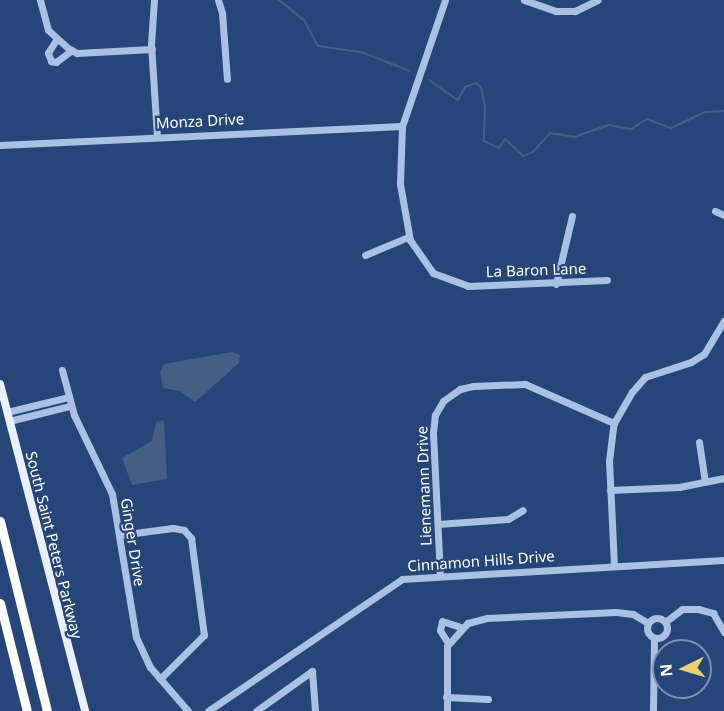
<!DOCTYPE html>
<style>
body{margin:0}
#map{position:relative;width:724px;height:711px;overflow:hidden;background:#26467a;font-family:"Noto Sans",sans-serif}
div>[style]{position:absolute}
.water>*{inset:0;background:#465e83}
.stream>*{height:2px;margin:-1px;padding:0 1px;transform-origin:1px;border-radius:1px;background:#465e83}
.minor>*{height:7px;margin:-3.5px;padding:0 3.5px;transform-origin:3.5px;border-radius:3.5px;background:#aac1e3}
.minor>.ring{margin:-3.5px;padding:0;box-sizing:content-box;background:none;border:7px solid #aac1e3;border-radius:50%}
.major>*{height:8px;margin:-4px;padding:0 4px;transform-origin:4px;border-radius:4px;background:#e9effc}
.highway>*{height:9px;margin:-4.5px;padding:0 4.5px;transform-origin:4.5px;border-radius:4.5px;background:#fff}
span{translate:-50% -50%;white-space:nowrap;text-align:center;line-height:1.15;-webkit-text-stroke:4.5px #26467a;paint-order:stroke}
.street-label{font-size:15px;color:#fff}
.north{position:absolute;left:652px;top:639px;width:60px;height:60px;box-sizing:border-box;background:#26467a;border:2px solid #7d90af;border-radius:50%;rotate:265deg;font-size:16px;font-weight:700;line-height:24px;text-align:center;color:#fff}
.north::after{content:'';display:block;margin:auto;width:21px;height:27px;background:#eccf70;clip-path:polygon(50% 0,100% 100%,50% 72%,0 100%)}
</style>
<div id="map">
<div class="water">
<div style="clip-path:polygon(232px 352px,240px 355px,239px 363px,195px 402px,180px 391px,163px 388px,160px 372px,164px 364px)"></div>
<div style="clip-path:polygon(164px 420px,167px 479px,132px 485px,122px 458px,152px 441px,156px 422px)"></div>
</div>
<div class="stream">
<div style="left:279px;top:0;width:32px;rotate:39deg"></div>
<div style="left:304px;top:20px;width:30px;rotate:62deg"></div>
<div style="left:318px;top:46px;width:43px;rotate:7.9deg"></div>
<div style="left:361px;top:52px;width:53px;rotate:21.2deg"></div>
<div style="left:429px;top:80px;width:35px;rotate:35deg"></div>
<div style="left:458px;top:100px;width:15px;rotate:-62deg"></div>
<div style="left:465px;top:87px;width:12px;rotate:-20deg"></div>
<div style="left:476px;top:83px;width:6px;rotate:39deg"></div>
<div style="left:481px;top:87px;width:19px;rotate:78deg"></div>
<div style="left:485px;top:106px;width:35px;rotate:92deg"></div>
<div style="left:484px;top:141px;width:17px;rotate:25deg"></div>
<div style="left:499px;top:148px;width:11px;rotate:-56deg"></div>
<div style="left:505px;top:139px;width:25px;rotate:43deg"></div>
<div style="left:523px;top:156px;width:11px;rotate:-22deg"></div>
<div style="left:533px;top:152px;width:25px;rotate:-48deg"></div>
<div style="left:550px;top:133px;width:24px;rotate:9deg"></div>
<div style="left:574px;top:137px;width:36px;rotate:-19deg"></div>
<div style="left:608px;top:125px;width:23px;rotate:10deg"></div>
<div style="left:631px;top:129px;width:19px;rotate:-32deg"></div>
<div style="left:647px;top:119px;width:26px;rotate:21deg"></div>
<div style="left:671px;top:128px;width:38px;rotate:-25deg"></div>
<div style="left:706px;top:112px;width:18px;rotate:-3deg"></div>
</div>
<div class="minor">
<div style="left:40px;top:0;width:31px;rotate:75deg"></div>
<div style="left:48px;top:30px;width:28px;rotate:42deg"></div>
<div style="left:69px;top:49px;width:9px;rotate:27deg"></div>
<div style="left:77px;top:53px;width:75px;rotate:-3.1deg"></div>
<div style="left:154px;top:0;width:44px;rotate:93.9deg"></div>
<div style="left:151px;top:44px;width:93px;rotate:86.3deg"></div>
<div style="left:218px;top:0;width:14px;rotate:73deg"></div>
<div style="left:222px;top:13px;width:66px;rotate:85.7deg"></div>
<div style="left:445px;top:0;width:133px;rotate:108.8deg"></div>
<div style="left:402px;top:126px;width:58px;rotate:92deg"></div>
<div style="left:400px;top:184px;width:57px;rotate:79.9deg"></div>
<div style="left:410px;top:240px;width:40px;rotate:55.1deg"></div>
<div style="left:433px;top:273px;width:37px;rotate:20deg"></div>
<div style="left:468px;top:286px;width:139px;rotate:-2.5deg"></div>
<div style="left:524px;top:0;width:34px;rotate:19deg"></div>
<div style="left:556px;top:11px;width:19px"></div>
<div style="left:575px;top:11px;width:25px;rotate:-26deg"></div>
<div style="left:56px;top:40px;width:15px;rotate:122deg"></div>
<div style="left:48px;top:53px;width:9px;rotate:69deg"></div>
<div style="left:51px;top:61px;width:5px;rotate:11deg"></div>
<div style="left:56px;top:62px;width:20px;rotate:-37deg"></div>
<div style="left:0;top:145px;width:402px;rotate:-2.7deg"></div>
<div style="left:715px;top:211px;width:10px;rotate:24deg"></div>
<div style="left:365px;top:255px;width:47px;rotate:-22.7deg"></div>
<div style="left:556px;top:284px;width:70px;rotate:-76.8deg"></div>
<div style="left:62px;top:370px;width:47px;rotate:75.1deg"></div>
<div style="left:74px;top:415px;width:88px;rotate:64.3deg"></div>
<div style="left:112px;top:494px;width:145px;rotate:80.5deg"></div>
<div style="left:136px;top:637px;width:33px;rotate:65deg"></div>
<div style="left:150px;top:667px;width:58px;rotate:49.2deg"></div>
<div style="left:7px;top:412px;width:64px;rotate:-13.6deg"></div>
<div style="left:9px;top:421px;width:63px;rotate:-13.8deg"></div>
<div style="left:699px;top:442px;width:40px;rotate:81.5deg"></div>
<div style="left:610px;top:490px;width:69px;rotate:-2.5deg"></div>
<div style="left:679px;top:487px;width:46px;rotate:-11.3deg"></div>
<div style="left:438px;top:524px;width:70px;rotate:-4.1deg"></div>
<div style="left:508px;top:519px;width:17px;rotate:-31deg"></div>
<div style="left:120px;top:535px;width:53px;rotate:-7.5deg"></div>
<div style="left:173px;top:528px;width:11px;rotate:10deg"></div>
<div style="left:184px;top:530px;width:11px;rotate:49deg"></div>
<div style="left:191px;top:538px;width:98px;rotate:82.4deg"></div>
<div style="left:204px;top:635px;width:62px;rotate:135deg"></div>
<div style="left:614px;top:566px;width:105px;rotate:-92.7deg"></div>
<div style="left:609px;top:461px;width:38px;rotate:-83deg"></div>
<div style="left:614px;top:423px;width:36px;rotate:-60deg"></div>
<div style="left:632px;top:392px;width:20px;rotate:-49deg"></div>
<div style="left:645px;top:377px;width:48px;rotate:-18.1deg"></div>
<div style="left:691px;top:362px;width:15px;rotate:-32deg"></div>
<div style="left:704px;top:354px;width:39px;rotate:-59deg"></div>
<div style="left:440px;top:576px;width:143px;rotate:-92.8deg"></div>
<div style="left:433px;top:433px;width:18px;rotate:-84deg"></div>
<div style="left:435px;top:415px;width:16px;rotate:-60deg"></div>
<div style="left:443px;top:401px;width:21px;rotate:-35deg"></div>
<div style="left:460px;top:389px;width:13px;rotate:-13deg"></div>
<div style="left:473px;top:386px;width:52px;rotate:-2.2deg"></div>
<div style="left:525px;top:384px;width:97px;rotate:23.7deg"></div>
<div class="ring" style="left:647px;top:618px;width:13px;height:13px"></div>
<div style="left:665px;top:622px;width:21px;rotate:-37deg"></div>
<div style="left:682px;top:609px;width:16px"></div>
<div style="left:698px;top:609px;width:16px;rotate:15deg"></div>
<div style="left:713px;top:613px;width:22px;rotate:60deg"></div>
<div style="left:448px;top:643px;width:15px;rotate:-122deg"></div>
<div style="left:440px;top:630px;width:9px;rotate:-77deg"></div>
<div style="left:442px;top:621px;width:19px;rotate:18deg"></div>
<div style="left:446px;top:697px;width:42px;rotate:2.7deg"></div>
<div style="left:208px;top:711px;width:235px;rotate:-34.2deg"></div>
<div style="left:402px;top:579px;width:323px;rotate:-3.4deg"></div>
<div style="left:256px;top:711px;width:69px;rotate:-35.5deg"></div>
<div style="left:312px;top:671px;width:40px;rotate:85.7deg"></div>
<div style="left:447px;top:711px;width:65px;rotate:-90deg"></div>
<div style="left:447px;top:646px;width:31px;rotate:-48deg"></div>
<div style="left:468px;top:623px;width:20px;rotate:-15deg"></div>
<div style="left:487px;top:618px;width:129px;rotate:-2.7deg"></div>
<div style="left:616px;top:612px;width:17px;rotate:7deg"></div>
<div style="left:633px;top:614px;width:17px;rotate:31deg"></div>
<div style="left:653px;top:711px;width:73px;rotate:-89.2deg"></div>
</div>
<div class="major">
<div style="left:0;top:384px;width:338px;rotate:75.4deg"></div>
</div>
<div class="highway">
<div style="left:0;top:521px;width:196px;rotate:76.1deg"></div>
<div style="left:0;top:603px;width:111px;rotate:76deg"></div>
</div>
<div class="street-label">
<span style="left:200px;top:121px;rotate:-3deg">Monza Drive</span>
<span style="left:536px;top:270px;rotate:-2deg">La Baron Lane</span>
<span style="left:424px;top:486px;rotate:-92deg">Lienemann Drive</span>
<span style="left:133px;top:542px;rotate:81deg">Ginger Drive</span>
<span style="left:54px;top:545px;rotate:76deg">South Saint Peters Parkway</span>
<span style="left:481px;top:561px;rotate:-4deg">Cinnamon Hills Drive</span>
</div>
<div class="north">N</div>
</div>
